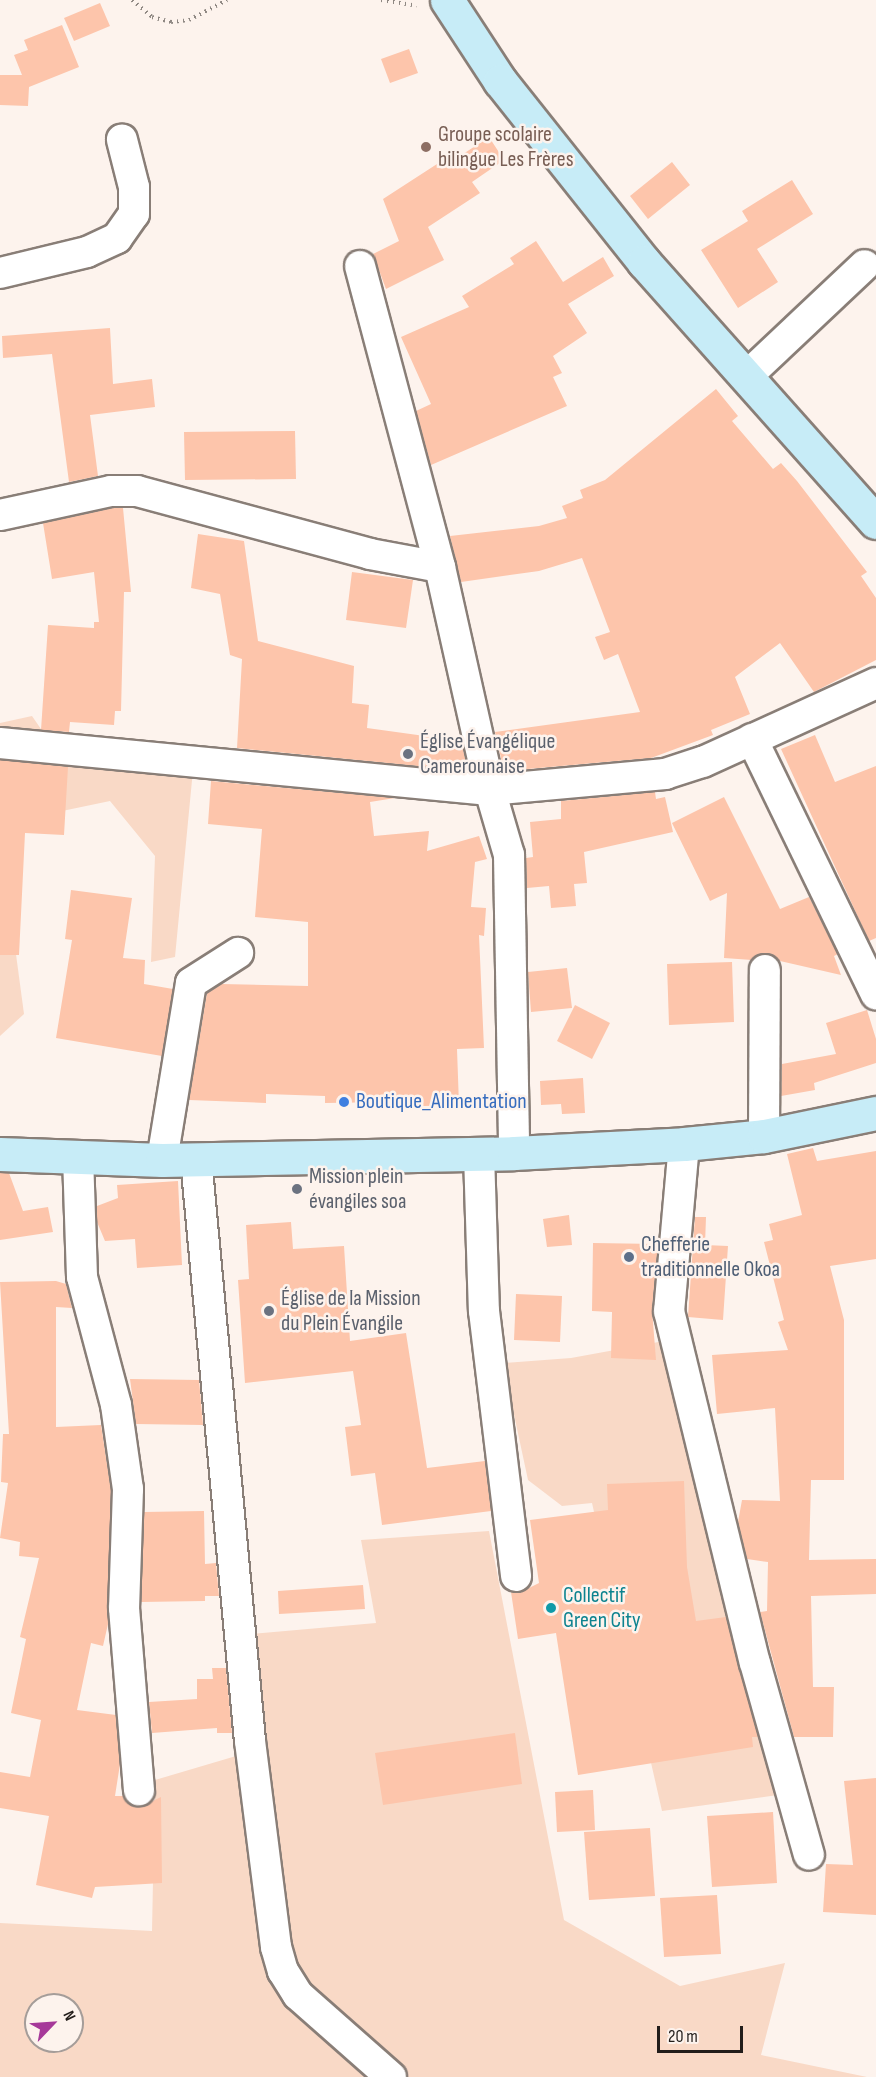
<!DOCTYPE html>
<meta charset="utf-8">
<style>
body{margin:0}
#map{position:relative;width:876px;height:2077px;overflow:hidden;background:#fdf3ed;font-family:"Sofia Sans Condensed",sans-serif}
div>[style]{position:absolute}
.green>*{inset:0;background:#f9d9c6}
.building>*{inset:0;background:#fdc5ab}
.path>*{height:4px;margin-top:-2px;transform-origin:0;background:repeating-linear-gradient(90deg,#8f8883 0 1.5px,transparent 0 6px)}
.roads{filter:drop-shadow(2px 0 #897e77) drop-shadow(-2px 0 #897e77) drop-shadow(0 2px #897e77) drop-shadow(0 -2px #897e77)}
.street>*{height:30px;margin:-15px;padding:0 15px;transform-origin:15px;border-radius:15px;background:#fff}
.secondary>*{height:33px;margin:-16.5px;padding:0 16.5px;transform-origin:16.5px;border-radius:16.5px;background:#c7ecf7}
.dots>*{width:16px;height:16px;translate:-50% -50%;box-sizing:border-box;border:3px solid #fdf3ed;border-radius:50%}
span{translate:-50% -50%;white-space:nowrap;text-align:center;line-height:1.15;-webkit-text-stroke:5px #fdf3ed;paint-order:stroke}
.education-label{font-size:22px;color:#785e54}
.left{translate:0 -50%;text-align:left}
.worship-label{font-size:22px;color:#5b616d}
.shop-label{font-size:22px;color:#366cbe}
.service-label{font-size:22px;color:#4e5e75}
.culture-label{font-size:22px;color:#0d838f}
.north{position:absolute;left:24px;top:1993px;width:60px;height:60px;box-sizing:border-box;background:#fdf3ed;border:2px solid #a59d99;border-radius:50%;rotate:65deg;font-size:16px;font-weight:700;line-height:24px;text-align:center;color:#221d1a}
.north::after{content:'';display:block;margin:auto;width:21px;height:27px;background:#a63999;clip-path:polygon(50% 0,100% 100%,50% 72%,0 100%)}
.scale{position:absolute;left:657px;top:2026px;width:86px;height:27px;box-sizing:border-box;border:3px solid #221d1a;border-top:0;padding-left:8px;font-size:18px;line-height:21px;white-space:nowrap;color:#221d1a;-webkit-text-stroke:4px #fdf3ed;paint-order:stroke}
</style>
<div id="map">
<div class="green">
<div style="clip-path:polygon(32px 716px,63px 761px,193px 770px,175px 957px,151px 962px,155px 856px,110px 801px,0 824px,0 723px)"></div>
<div style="clip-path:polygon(0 835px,24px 1014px,0 1036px)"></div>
<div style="clip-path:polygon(675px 1339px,792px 1793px,662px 1811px,592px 1503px,562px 1506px,528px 1480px,503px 1363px,571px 1358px)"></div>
<div style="clip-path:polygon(evenodd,489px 1531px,564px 1920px,680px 1986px,785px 1963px,761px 2055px,867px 2077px,0 2077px,0 1923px,152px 1931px,155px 1780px,253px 1751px,239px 1635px,376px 1623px,361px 1540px,489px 1531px,36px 2005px,72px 2005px,72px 2041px,36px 2041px,36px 2005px)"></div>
</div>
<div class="building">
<div style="clip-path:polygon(100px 3px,110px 26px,74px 41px,64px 18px)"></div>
<div style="clip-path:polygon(62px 25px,79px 67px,29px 87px,28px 106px,0 105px,0 75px,22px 75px,14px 55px,28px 50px,24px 40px)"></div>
<div style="clip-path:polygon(409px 49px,418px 73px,390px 83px,381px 59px)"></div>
<div style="clip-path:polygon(489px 137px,504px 160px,472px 182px,480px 193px,428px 227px,444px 260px,386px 289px,373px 254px,399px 241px,383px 199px,454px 153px,457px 158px)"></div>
<div style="clip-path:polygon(672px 162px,690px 185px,648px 219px,630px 196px)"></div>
<div style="clip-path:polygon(792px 180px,813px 214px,757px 249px,778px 282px,738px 308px,701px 250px,748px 221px,742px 211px)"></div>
<div style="clip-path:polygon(536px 241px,563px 282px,603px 257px,614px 276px,568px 304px,587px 333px,553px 356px,562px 373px,553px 377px,567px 406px,431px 465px,416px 411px,431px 404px,401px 337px,469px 307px,462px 296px,514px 264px,510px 258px)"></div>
<div style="clip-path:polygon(110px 328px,113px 384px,152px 379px,155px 407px,90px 415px,98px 476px,69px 482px,52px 354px,3px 358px,2px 336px)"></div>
<div style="clip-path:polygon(716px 389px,738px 416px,732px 421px,773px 469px,781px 463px,797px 481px,867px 572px,861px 576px,876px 598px,876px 660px,814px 692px,780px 643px,735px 677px,750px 714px,711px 730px,713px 735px,651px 758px,504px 771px,495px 732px,640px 712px,618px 654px,604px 660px,595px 637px,610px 632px,582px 558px,539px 571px,461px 582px,450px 536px,539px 526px,567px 518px,562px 506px,583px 498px,580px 490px,605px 480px)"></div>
<div style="clip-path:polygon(295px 431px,296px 479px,185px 480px,184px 432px)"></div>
<div style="clip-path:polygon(113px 508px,123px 508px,131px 592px,124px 592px,121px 711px,115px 711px,114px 725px,70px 722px,69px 732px,41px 730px,48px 625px,94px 628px,94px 622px,99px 622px,94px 572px,52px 579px,43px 523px)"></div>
<div style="clip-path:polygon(198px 534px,244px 541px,258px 641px,354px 666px,352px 703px,369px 705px,367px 728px,461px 741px,468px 771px,237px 748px,242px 659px,230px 655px,220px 594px,191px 588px)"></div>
<div style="clip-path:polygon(352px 572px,413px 580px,406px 628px,346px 620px)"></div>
<div style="clip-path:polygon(815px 735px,835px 782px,876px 766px,876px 938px,869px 941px,781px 749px)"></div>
<div style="clip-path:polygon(0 760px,68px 767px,64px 835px,25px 833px,19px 955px,0 955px)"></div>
<div style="clip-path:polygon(211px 781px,395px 798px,370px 802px,374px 836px,429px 831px,427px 851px,479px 836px,487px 859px,475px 862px,471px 907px,486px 908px,484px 936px,479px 935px,484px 1048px,457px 1049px,459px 1105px,390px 1107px,390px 1102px,325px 1103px,325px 1096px,266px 1094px,266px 1103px,189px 1100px,207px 993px,221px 984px,308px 986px,308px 922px,255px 917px,262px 829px,208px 824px)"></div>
<div style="clip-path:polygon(655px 792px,656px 799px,665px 797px,673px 832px,584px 852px,587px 883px,574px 884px,576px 906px,551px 908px,549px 886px,527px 888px,526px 858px,533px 857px,530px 822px,561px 819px,561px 801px)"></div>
<div style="clip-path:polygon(724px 797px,780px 909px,809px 897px,838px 954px,834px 956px,841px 975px,780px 961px,766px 953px,752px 960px,724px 958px,727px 893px,710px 901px,672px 823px)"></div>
<div style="clip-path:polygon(71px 890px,132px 898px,123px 958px,145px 960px,144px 984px,173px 989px,162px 1056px,56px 1038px,72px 940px,65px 939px)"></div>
<div style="clip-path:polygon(732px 962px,734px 1022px,669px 1025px,667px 964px)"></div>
<div style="clip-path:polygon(567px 968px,572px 1008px,531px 1012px,528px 972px)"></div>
<div style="clip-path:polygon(575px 1005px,610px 1023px,592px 1059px,557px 1041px)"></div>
<div style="clip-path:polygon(867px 1010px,876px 1039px,876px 1063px,814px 1083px,815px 1090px,781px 1096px,782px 1064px,836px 1054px,826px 1023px)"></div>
<div style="clip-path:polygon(583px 1078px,585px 1113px,562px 1114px,561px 1104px,541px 1105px,540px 1081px)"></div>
<div style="clip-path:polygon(813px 1148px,817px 1161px,876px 1151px,876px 1259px,830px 1266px,844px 1320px,844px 1480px,811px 1480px,809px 1560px,876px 1559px,876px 1594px,811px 1596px,813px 1687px,834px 1687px,833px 1737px,794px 1737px,760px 1612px,767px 1611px,768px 1562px,747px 1559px,738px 1522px,742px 1500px,780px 1501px,775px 1408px,717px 1414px,712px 1355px,788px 1350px,778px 1322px,784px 1320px,764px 1242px,773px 1240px,769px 1224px,802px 1215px,787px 1154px)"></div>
<div style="clip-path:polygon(0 1173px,9px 1173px,23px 1211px,48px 1207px,53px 1232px,0 1240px)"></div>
<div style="clip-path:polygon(178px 1181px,182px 1265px,137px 1268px,135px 1239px,105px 1241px,97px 1222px,97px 1206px,118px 1198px,117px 1185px)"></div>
<div style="clip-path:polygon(569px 1215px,572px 1245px,547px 1247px,543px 1219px)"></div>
<div style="clip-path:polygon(695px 1217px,706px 1217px,705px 1245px,728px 1246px,723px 1320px,688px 1317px)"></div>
<div style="clip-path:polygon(291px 1222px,293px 1249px,344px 1246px,350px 1341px,406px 1333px,427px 1468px,485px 1461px,491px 1511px,382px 1525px,375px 1473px,351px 1476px,345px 1427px,361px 1425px,353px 1371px,245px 1383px,238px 1280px,249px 1279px,246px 1225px)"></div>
<div style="clip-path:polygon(593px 1243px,658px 1244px,652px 1310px,656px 1360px,611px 1358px,612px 1312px,592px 1311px)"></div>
<div style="clip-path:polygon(56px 1281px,66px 1284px,72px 1308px,56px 1307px,56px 1427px,101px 1425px,111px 1490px,108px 1624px,103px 1646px,91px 1643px,77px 1710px,116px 1715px,120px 1764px,115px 1796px,123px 1796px,131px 1805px,140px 1807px,161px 1797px,162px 1883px,95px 1887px,92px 1898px,36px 1885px,49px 1816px,0 1808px,0 1772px,30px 1777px,41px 1720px,11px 1713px,26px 1639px,20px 1637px,39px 1558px,19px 1556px,20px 1542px,0 1538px,8px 1483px,1px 1482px,3px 1434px,9px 1434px,0 1282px)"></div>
<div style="clip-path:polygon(516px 1294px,562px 1296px,560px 1342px,514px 1340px)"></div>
<div style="clip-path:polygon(130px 1379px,199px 1380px,203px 1425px,136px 1424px)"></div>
<div style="clip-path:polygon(684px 1481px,687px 1567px,696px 1621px,726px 1617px,758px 1737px,752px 1737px,753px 1747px,578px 1775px,556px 1633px,518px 1639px,511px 1592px,519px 1593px,539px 1583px,530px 1520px,608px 1510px,607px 1484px)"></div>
<div style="clip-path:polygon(204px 1511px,205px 1564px,216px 1563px,219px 1596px,205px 1596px,205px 1601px,141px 1602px,144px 1512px)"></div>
<div style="clip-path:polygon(363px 1585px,365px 1609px,279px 1614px,278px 1591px)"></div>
<div style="clip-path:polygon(212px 1668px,226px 1668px,232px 1733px,217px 1733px,217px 1728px,152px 1733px,149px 1702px,197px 1699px,197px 1679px,213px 1679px)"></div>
<div style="clip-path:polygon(515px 1733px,522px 1784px,383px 1805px,375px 1753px)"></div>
<div style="clip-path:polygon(876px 1778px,876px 1915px,823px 1912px,826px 1864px,853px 1865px,844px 1781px)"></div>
<div style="clip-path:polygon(593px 1790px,595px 1830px,557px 1832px,555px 1792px)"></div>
<div style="clip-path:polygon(773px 1812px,777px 1883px,712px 1887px,707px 1816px)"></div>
<div style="clip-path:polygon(650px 1828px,655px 1896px,589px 1900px,584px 1832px)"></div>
<div style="clip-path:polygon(717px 1895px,721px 1954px,664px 1957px,660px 1898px)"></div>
</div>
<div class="path">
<div style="left:132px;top:0;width:26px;rotate:40deg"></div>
<div style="left:152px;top:17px;width:20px;rotate:15deg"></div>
<div style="left:171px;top:22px;width:18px;rotate:-6deg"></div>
<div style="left:189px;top:20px;width:43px;rotate:-27.8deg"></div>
<div style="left:381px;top:0;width:36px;rotate:9deg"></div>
</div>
<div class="roads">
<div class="street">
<div style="left:360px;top:266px;width:311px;rotate:75.1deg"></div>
<div style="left:440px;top:567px;width:229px;rotate:77.4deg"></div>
<div style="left:490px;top:790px;width:68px;rotate:73.7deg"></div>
<div style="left:509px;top:855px;width:298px;rotate:89deg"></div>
<div style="left:0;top:273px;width:89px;rotate:-13.6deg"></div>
<div style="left:87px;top:252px;width:33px;rotate:-25deg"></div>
<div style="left:117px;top:238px;width:29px;rotate:-55deg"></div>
<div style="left:134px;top:214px;width:27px;rotate:-90deg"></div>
<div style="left:134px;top:187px;width:49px;rotate:-104.3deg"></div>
<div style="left:746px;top:377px;width:163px;rotate:-43.3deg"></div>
<div style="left:0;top:515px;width:114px;rotate:-12.2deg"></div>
<div style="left:111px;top:491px;width:26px"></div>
<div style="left:137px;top:491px;width:241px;rotate:15.1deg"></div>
<div style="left:370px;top:554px;width:71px;rotate:10.5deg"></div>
<div style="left:752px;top:739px;width:284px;rotate:64.1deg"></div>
<div style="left:0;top:743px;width:492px;rotate:5.5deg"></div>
<div style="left:490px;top:790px;width:176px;rotate:-5.2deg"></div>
<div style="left:665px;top:774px;width:40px;rotate:-18deg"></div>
<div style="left:703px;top:762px;width:190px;rotate:-24.5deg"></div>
<div style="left:764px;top:1136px;width:166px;rotate:-89.7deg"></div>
<div style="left:684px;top:1144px;width:168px;rotate:95.1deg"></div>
<div style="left:669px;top:1311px;width:362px;rotate:76.3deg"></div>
<div style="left:755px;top:1663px;width:199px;rotate:74.3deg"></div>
<div style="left:479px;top:1154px;width:157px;rotate:88.2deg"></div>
<div style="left:484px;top:1311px;width:267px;rotate:83.1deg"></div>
<div style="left:78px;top:1156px;width:121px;rotate:88.1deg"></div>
<div style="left:82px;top:1277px;width:132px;rotate:75.1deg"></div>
<div style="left:116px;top:1405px;width:85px;rotate:81.9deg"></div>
<div style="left:128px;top:1489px;width:119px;rotate:91.9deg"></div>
<div style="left:124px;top:1608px;width:183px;rotate:85.3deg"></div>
<div style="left:196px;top:1159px;width:584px;rotate:84.7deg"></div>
<div style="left:250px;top:1741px;width:208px;rotate:82.8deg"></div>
<div style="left:276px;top:1947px;width:25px;rotate:74deg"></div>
<div style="left:283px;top:1971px;width:28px;rotate:58deg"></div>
<div style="left:298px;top:1995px;width:124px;rotate:41.4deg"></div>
<div style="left:162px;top:1160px;width:179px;rotate:-80.7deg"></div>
<div style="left:191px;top:983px;width:56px;rotate:-32.6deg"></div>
</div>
<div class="secondary">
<div style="left:447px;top:0;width:97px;rotate:56.8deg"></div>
<div style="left:500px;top:81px;width:231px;rotate:51.5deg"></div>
<div style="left:644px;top:262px;width:348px;rotate:48.3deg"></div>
<div style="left:0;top:1154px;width:162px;rotate:2.1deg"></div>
<div style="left:162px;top:1160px;width:352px;rotate:-1.1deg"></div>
<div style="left:514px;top:1153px;width:170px;rotate:-3deg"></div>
<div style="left:684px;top:1144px;width:80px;rotate:-5.7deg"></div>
<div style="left:764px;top:1136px;width:114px;rotate:-11.6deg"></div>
</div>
</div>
<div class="dots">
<div style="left:426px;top:147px;background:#8d6e63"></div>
<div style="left:408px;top:754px;background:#6b7280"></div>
<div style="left:344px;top:1102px;background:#3f7fe0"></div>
<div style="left:297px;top:1189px;background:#6b7280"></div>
<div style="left:629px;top:1257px;background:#5c6f8a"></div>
<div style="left:269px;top:1311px;background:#6b7280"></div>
<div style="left:551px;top:1608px;background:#0f9aa8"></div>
</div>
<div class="education-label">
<span class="left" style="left:438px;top:147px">Groupe scolaire<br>bilingue Les Frères</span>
</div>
<div class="worship-label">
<span class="left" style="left:420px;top:754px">Église Évangélique<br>Camerounaise</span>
<span class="left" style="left:309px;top:1189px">Mission plein<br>évangiles soa</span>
<span class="left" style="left:281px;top:1311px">Église de la Mission<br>du Plein Évangile</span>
</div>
<div class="shop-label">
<span class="left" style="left:356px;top:1102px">Boutique_Alimentation</span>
</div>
<div class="service-label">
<span class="left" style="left:641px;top:1257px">Chefferie<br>traditionnelle Okoa</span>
</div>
<div class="culture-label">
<span class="left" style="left:563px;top:1608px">Collectif<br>Green City</span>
</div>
<div class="north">N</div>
<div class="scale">20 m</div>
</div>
